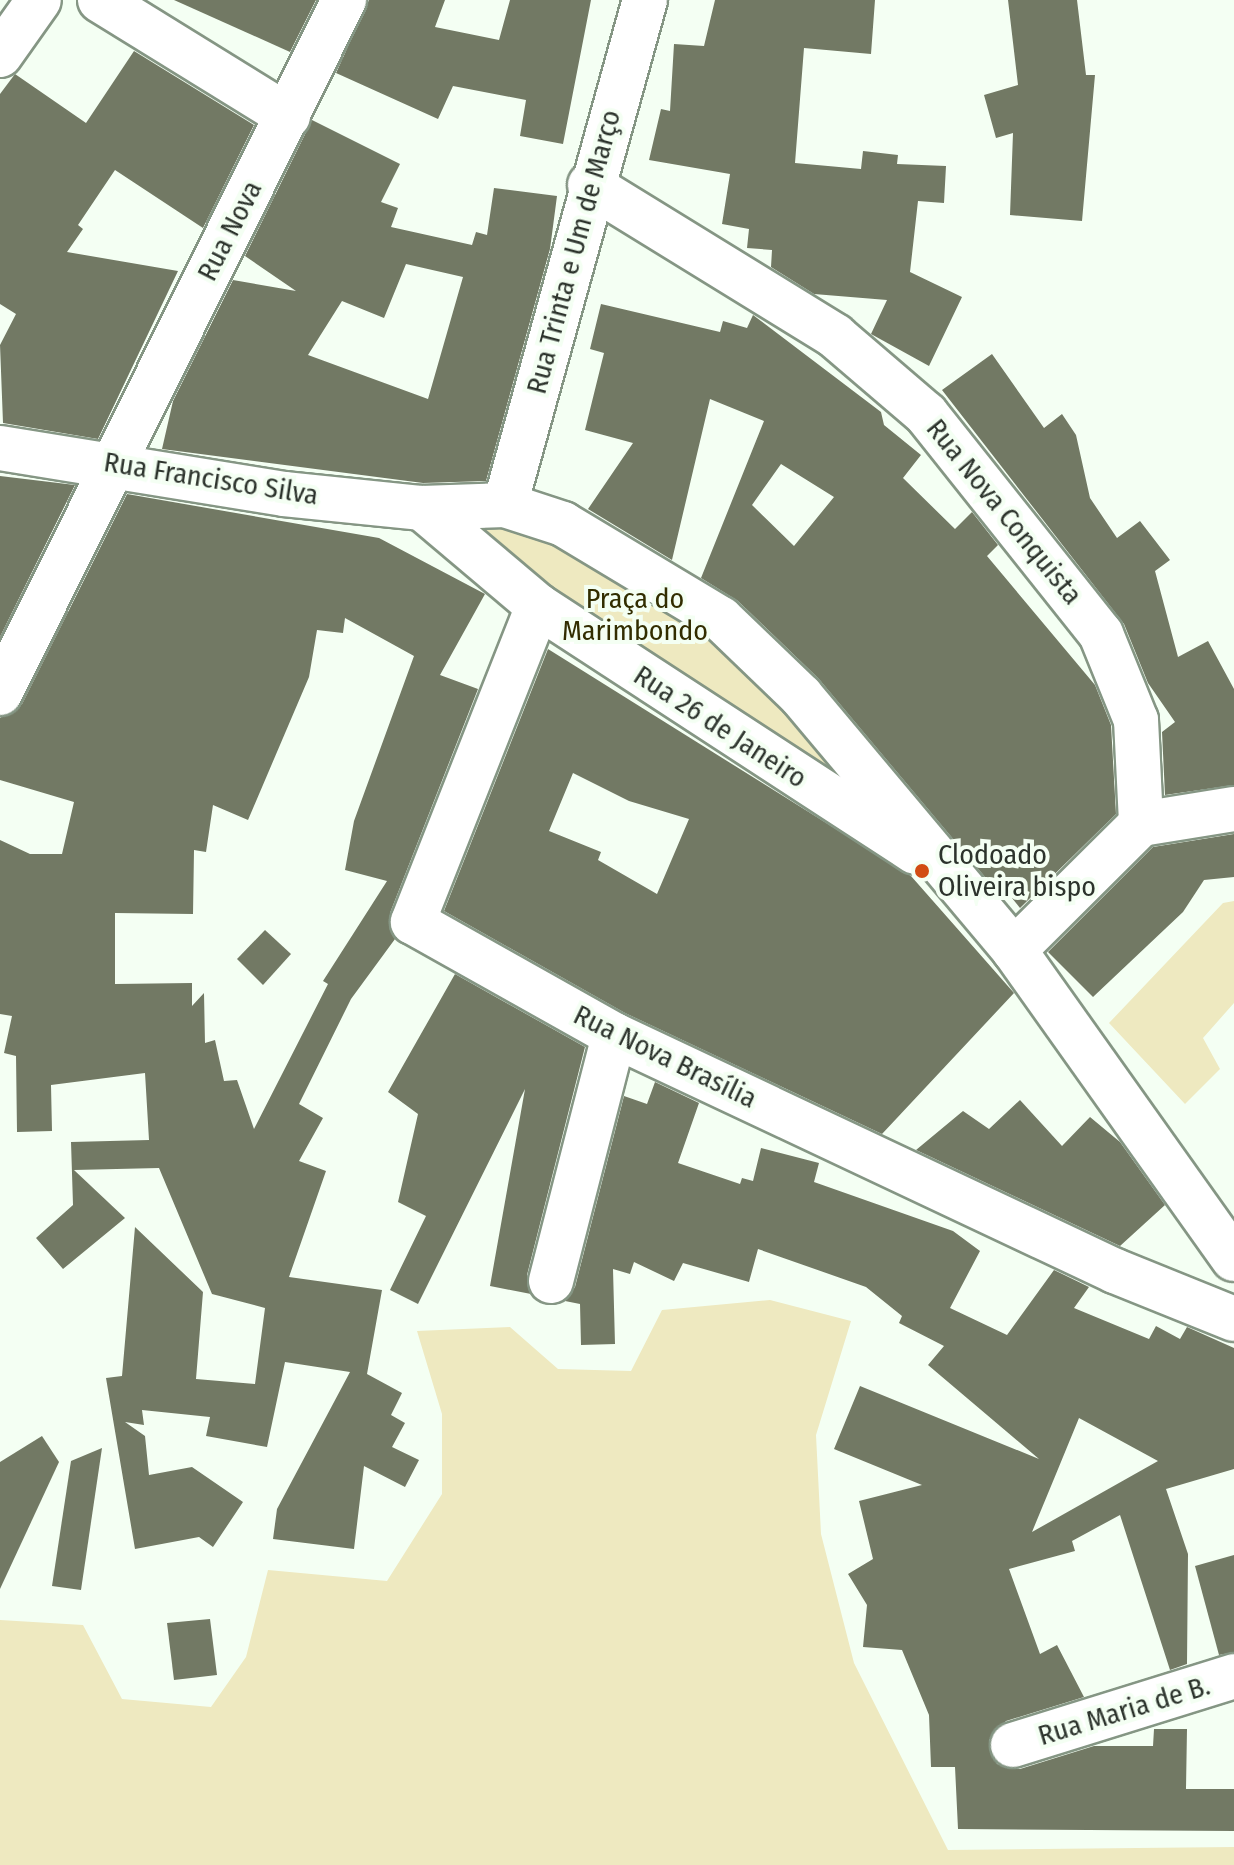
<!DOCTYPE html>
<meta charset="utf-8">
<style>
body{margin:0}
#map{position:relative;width:1234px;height:1865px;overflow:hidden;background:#f4fff3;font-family:"Fira Sans Condensed",sans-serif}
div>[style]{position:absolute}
.green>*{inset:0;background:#eee9c0}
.building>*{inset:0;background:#727964}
.roads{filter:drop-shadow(2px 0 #859684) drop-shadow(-2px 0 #859684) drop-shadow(0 2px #859684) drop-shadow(0 -2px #859684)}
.minor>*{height:44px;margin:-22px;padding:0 22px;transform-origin:22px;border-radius:22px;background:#fff}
.dots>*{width:22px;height:22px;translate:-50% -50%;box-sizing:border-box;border:4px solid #f4fff3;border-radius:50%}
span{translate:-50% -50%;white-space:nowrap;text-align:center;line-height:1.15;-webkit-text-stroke:8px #f4fff3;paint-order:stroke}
.street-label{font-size:28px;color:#2c332c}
.park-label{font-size:28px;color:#322d00}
.poi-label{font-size:28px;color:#2c332c}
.left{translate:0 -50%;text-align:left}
</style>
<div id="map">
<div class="green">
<div style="clip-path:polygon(450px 519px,506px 524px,595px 556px,761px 673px,869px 799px,692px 688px)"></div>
<div style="clip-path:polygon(1234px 901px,1234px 1003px,1203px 1038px,1220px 1069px,1185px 1104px,1109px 1023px,1223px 903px)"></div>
<div style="clip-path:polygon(770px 1300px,851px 1321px,816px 1435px,821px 1534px,854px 1663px,948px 1850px,1234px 1847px,1234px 1865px,0 1865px,0 1620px,83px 1625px,122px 1699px,211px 1707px,246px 1657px,268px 1570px,387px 1581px,442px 1494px,442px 1414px,417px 1331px,510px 1327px,558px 1369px,631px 1371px,662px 1310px)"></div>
</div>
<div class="building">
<div style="clip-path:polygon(174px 0,316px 0,290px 52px)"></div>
<div style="clip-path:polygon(369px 0,445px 0,435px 27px,499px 40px,510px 0,591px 0,563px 144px,520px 136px,526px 100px,453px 86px,438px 119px,336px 73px)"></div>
<div style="clip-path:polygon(715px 0,875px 0,871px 54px,804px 48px,795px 163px,861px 169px,863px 151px,898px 155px,897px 164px,946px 166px,944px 203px,918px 201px,910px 272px,962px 297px,929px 366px,871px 334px,887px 300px,814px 294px,771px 267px,772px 250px,747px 248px,749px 229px,722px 224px,730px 174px,649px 160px,661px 109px,670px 111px,674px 44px,704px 46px)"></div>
<div style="clip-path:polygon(1008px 0,1077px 0,1086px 75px,1095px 75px,1082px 221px,1010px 215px,1013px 133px,996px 138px,984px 95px,1018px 85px)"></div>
<div style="clip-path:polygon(134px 51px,254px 125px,203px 228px,115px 170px,78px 225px,83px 229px,67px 252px,178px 271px,98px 439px,3px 423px,0 345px,16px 314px,0 304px,0 94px,15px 74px,86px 123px)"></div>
<div style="clip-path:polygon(evenodd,312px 120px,400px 164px,381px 202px,398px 208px,391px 227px,472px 245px,476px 232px,487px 235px,494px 188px,557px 196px,550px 249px,486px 481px,423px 483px,162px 449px,173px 401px,233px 280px,296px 291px,245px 256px,312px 120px,406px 264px,463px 277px,428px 399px,308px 355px,342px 301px,384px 318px,406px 264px)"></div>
<div style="clip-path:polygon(evenodd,601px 304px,720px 332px,723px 321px,747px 328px,753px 315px,881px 412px,884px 425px,921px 455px,903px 478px,955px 529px,972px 512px,998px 545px,987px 556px,1095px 685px,1111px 725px,1116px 814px,1020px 908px,995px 877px,990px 883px,818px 678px,738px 601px,701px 578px,764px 421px,710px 399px,672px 560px,588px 509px,633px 443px,585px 430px,604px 353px,590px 349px,601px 304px,781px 464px,834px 497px,794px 546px,752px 505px,781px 464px)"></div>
<div style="clip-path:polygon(992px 354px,1044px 428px,1062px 414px,1076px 435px,1090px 498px,1117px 538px,1140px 521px,1170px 560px,1155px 571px,1178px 657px,1208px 641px,1234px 689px,1234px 785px,1165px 795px,1162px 732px,1175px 722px,1148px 683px,1124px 624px,942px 390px)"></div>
<div style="clip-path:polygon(0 476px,75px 485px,0 637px)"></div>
<div style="clip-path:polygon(evenodd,127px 494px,379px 538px,485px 594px,440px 675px,478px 689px,390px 913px,395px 939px,351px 999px,299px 1104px,323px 1118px,299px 1161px,326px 1171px,289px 1277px,382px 1290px,367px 1374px,402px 1393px,391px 1415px,405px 1423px,392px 1447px,419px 1460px,405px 1487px,364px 1466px,354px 1549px,273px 1539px,277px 1509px,350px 1372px,285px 1362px,267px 1447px,206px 1436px,210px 1417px,142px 1410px,144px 1425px,125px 1422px,145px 1436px,149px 1475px,192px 1467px,243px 1502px,213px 1547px,199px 1537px,135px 1549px,106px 1378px,122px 1376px,135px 1227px,203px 1292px,196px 1379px,255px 1384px,265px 1308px,212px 1294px,159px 1168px,74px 1170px,125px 1218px,63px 1269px,36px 1238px,73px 1205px,71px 1142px,149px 1140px,145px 1073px,51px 1085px,52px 1131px,17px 1132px,16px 1056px,4px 1053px,12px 1016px,0 1014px,0 840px,30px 854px,62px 854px,74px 802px,0 780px,0 718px,22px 704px,127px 494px,345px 618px,414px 656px,354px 821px,345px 870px,387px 881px,323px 981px,328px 984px,254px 1129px,237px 1080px,224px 1081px,215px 1040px,205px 1043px,204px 993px,192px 1006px,192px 983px,115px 984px,115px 913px,193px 914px,194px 850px,206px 852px,213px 805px,248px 820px,309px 677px,317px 630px,343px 633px,345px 618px)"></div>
<div style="clip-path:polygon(evenodd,548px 649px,911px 876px,1014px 993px,882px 1134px,625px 1013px,444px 911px,548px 649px,573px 773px,629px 801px,689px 819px,657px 894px,598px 860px,601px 852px,549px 831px,573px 773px)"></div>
<div style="clip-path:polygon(1234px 834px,1234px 877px,1204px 880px,1183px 912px,1093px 997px,1048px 952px,1153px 847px)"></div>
<div style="clip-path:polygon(265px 930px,291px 954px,263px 985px,237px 959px)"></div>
<div style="clip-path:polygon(455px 974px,585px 1047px,527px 1275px,531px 1294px,490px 1286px,525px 1089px,418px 1304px,390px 1290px,426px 1216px,398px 1202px,418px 1114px,388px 1092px)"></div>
<div style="clip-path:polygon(evenodd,655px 1082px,699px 1103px,678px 1163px,740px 1184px,742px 1178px,753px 1181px,761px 1148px,819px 1163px,814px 1182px,953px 1231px,980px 1251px,950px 1308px,1007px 1335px,1054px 1270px,1089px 1287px,1074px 1308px,1149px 1339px,1156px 1326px,1180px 1339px,1187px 1327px,1234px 1348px,1234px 1469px,1166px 1489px,1188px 1554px,1187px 1664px,1170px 1670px,1120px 1515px,1072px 1541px,1075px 1551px,1009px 1569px,1040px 1654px,1057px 1645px,1084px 1697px,1006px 1721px,989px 1740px,997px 1764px,1020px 1769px,1094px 1746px,1153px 1746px,1154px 1729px,1187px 1729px,1186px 1789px,1234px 1789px,1234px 1831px,958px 1829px,955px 1767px,931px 1767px,929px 1715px,902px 1650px,863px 1647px,867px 1605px,848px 1574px,873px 1559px,859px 1501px,922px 1485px,834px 1449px,860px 1386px,1039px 1459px,928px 1365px,944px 1346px,899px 1323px,902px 1316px,866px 1287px,758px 1249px,749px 1282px,683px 1263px,674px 1281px,634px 1262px,630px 1274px,613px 1269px,615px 1344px,581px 1345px,580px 1304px,565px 1301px,575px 1287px,624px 1096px,647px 1104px,655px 1082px,1079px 1418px,1158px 1461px,1032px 1532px,1056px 1474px,1079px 1418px)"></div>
<div style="clip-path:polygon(1020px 1100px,1062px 1146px,1090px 1117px,1120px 1142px,1165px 1205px,1120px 1246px,916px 1150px,963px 1111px,989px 1129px)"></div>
<div style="clip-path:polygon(42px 1436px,59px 1462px,0 1589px,0 1462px)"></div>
<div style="clip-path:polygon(102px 1448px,81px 1590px,52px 1586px,71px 1461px)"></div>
<div style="clip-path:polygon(1234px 1555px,1234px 1652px,1219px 1655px,1195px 1566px)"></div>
<div style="clip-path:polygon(210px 1619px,217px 1675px,174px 1680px,167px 1623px)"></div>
</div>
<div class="roads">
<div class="minor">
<div style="left:100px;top:0;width:221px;rotate:31.7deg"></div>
<div style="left:0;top:55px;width:67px;rotate:-54.7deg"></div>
<div style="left:590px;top:185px;width:288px;rotate:31.6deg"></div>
<div style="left:835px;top:336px;width:120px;rotate:40.6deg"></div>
<div style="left:926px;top:414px;width:281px;rotate:51.5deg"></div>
<div style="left:1101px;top:634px;width:93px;rotate:67.9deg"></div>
<div style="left:1136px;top:720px;width:104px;rotate:87.2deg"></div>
<div style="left:1141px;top:824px;width:179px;rotate:135.2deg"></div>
<div style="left:0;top:448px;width:288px;rotate:9.2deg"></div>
<div style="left:284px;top:494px;width:139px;rotate:5.8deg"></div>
<div style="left:422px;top:508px;width:83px;rotate:-2.1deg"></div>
<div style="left:505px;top:505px;width:61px;rotate:18.1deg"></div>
<div style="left:563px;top:524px;width:184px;rotate:31deg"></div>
<div style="left:721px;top:619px;width:111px;rotate:43.9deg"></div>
<div style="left:801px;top:696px;width:331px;rotate:50deg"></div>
<div style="left:1014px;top:950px;width:379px;rotate:54.6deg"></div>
<div style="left:505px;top:505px;width:524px;rotate:-74.51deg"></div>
<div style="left:422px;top:508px;width:152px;rotate:40.2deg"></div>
<div style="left:538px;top:606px;width:450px;rotate:33.1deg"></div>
<div style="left:538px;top:606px;width:340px;rotate:111.6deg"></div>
<div style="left:413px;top:922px;width:231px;rotate:29.3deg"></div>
<div style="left:614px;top:1035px;width:554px;rotate:25.22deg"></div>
<div style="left:1115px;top:1271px;width:128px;rotate:22deg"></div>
<div style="left:0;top:693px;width:774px;rotate:-63.6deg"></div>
<div style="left:1141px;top:824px;width:94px;rotate:-9.2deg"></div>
<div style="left:551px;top:1281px;width:254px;rotate:-75.6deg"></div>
<div style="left:1013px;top:1745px;width:232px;rotate:-17.3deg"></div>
</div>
</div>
<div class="dots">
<div style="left:922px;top:871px;background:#d24c12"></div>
</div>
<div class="street-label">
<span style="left:230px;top:231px;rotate:-63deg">Rua Nova</span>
<span style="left:574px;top:252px;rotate:-75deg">Rua Trinta e Um de Março</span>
<span style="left:211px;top:479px;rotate:9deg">Rua Francisco Silva</span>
<span style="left:1004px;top:512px;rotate:51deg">Rua Nova Conquista</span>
<span style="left:720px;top:727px;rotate:33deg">Rua 26 de Janeiro</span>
<span style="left:665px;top:1057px;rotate:26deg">Rua Nova Brasília</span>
<span style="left:1124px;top:1711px;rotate:-17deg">Rua Maria de B.</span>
</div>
<div class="park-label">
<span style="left:635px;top:615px">Praça do<br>Marimbondo</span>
</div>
<div class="poi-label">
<span class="left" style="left:938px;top:871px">Clodoado<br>Oliveira bispo</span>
</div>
</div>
